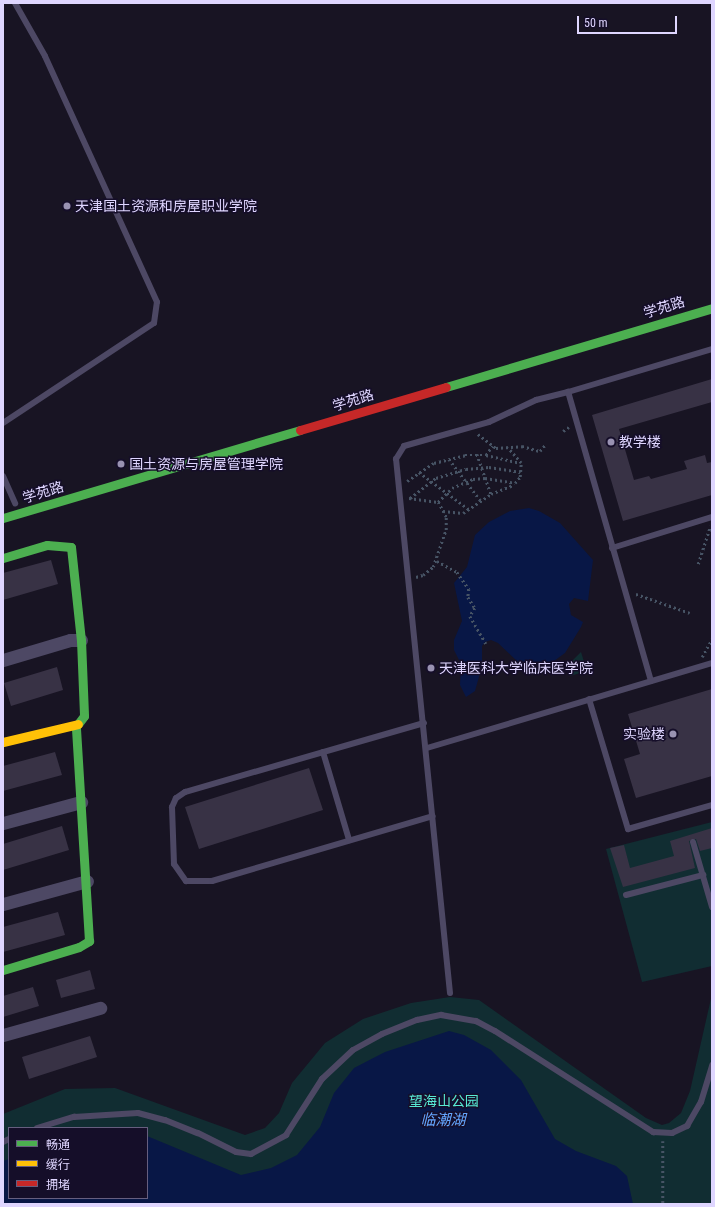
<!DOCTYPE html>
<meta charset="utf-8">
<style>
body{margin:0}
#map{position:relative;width:715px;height:1207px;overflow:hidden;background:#181423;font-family:"Roboto Condensed","Noto Sans SC",sans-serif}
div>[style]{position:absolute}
.green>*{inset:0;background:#112d32}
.water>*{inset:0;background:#081746}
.building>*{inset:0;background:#383245}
.path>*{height:2.5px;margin-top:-1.25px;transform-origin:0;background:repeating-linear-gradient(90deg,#475465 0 2px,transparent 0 5px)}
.lane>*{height:6px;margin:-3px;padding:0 3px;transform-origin:3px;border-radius:3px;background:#4d4864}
.street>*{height:13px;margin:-6.5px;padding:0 6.5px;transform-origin:6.5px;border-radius:6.5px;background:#4d4864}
.fast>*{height:9px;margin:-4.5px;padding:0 4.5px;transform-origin:4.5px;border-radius:4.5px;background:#4caf50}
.slow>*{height:9px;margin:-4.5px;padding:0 4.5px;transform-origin:4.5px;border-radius:4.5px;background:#ffc107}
.jam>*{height:9px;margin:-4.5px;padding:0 4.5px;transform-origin:4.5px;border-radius:4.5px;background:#c62828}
.dots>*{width:11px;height:11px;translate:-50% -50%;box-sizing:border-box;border:2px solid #150e29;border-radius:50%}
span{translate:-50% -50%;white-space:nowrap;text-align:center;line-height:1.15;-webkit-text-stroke:3px #150e29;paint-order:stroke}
.poi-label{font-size:14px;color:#dfd6ff}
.left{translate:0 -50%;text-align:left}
.right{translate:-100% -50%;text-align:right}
.street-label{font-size:14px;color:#dfd6ff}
.park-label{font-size:14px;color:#57ead5}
.water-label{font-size:15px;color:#64a6ff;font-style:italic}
.frame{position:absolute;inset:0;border:4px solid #dfd6ff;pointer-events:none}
.legend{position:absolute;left:8px;top:1127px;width:140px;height:72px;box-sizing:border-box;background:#150e29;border:1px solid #665e7f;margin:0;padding:5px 7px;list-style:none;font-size:12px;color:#dfd6ff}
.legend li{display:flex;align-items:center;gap:8px;height:20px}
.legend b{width:20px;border:1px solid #665e7f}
.scale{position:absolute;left:577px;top:16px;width:100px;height:18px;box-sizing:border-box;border:2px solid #dfd6ff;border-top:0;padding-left:5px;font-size:12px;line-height:14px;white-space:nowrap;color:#dfd6ff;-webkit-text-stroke:3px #150e29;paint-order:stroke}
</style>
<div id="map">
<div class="green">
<div style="clip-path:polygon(581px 652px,587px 671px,570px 676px,567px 666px)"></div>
<div style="clip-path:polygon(712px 822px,712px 966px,642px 982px,606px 849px)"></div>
<div style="clip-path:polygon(evenodd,712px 994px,712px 1204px,3px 1204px,3px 1114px,65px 1089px,115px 1088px,245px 1135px,265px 1128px,279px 1113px,292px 1083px,325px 1043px,363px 1019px,411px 1003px,450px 997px,479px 1000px,646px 1118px,662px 1125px,669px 1123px,681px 1113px,690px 1091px,712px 994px,9px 1128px,147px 1128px,147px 1198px,9px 1198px,9px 1128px)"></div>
</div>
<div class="water">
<div style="clip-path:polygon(529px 508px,539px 511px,560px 523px,593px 560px,588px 601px,574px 598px,569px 604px,571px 615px,583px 622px,581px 627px,565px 653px,554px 661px,540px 665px,520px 664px,498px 643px,491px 640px,485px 642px,482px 646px,482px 666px,475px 691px,466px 697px,460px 685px,461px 664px,454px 650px,454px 640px,462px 621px,454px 583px,467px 567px,475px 535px,489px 522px,510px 511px)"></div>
<div style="clip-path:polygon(449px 1031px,464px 1035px,491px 1050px,521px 1080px,555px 1139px,576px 1151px,616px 1166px,627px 1176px,633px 1204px,3px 1204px,3px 1161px,9px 1159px,9px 1198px,147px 1198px,147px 1136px,241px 1175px,271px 1168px,297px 1155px,320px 1127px,334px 1093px,354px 1068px,385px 1052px)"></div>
</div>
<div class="building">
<div style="clip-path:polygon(712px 379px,712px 402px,619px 429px,634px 480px,649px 476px,651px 479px,687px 469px,684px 461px,705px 455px,707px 463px,712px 462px,712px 495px,623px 521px,592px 415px)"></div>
<div style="clip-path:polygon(51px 560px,58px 584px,3px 600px,3px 573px)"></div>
<div style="clip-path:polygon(57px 667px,63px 690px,11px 706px,4px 683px)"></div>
<div style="clip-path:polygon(712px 689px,712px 776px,636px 798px,624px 759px,640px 754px,628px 714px)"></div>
<div style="clip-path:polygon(55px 752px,62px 775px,3px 791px,3px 766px)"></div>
<div style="clip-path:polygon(309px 768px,323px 810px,199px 849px,185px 807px)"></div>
<div style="clip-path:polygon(62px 826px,69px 850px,3px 870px,3px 844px)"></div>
<div style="clip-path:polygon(712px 828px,712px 848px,700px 851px,696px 839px,689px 841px,695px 868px,623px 887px,610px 848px,624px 845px,630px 868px,674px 856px,670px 841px)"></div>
<div style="clip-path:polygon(58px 912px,65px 935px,3px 952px,3px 927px)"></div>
<div style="clip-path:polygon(90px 970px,95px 989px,61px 998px,56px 980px)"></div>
<div style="clip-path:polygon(33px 987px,39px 1006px,3px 1017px,3px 996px)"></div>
<div style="clip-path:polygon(90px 1036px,97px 1057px,29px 1079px,22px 1057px)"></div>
</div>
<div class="path">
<div style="left:563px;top:431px;width:7px;rotate:-34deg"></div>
<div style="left:478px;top:434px;width:23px;rotate:38deg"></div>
<div style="left:496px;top:448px;width:26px;rotate:-4deg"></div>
<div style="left:522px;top:446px;width:19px;rotate:16deg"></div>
<div style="left:540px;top:451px;width:8px;rotate:-50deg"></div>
<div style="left:477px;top:454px;width:42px;rotate:70.7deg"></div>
<div style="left:486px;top:455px;width:11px;rotate:-56deg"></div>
<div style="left:449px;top:459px;width:53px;rotate:52.7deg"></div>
<div style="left:419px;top:472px;width:64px;rotate:36.7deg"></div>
<div style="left:407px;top:481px;width:32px;rotate:-34deg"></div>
<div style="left:434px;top:463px;width:32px;rotate:-14deg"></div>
<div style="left:465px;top:455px;width:21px"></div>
<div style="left:486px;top:455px;width:35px;rotate:13deg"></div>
<div style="left:409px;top:498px;width:29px;rotate:8deg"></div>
<div style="left:438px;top:502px;width:20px;rotate:-45deg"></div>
<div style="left:452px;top:488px;width:23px;rotate:-23deg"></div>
<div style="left:473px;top:479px;width:12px;rotate:-5deg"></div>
<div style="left:485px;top:478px;width:30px;rotate:9deg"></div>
<div style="left:515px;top:483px;width:8px;rotate:-50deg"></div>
<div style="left:520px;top:477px;width:14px;rotate:-86deg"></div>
<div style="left:521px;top:463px;width:20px;rotate:-131deg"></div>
<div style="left:410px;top:498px;width:33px;rotate:-38deg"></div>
<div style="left:436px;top:478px;width:31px;rotate:-17deg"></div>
<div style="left:466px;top:469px;width:23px;rotate:-5deg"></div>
<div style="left:489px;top:467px;width:32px;rotate:9deg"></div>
<div style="left:443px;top:511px;width:20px;rotate:6deg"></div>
<div style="left:463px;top:513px;width:34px;rotate:-34deg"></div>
<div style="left:491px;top:494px;width:24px;rotate:-22deg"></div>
<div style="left:437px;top:561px;width:23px;rotate:29deg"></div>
<div style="left:457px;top:572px;width:21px;rotate:55deg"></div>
<div style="left:469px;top:589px;width:8px;rotate:97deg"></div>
<div style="left:468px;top:597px;width:13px;rotate:58deg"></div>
<div style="left:475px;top:608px;width:9px;rotate:122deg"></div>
<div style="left:470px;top:616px;width:32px;rotate:60deg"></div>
<div style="left:698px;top:564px;width:40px;rotate:-72deg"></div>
<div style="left:416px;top:577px;width:7px;rotate:-16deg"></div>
<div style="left:423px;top:575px;width:13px;rotate:-39deg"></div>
<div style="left:433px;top:567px;width:39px;rotate:-71deg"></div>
<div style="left:446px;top:530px;width:13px;rotate:-90deg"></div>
<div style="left:446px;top:517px;width:17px;rotate:-118deg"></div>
<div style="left:636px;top:594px;width:57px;rotate:19.4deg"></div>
<div style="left:702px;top:657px;width:21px;rotate:-61deg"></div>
<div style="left:663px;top:1141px;width:63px;rotate:90deg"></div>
</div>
<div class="lane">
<div style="left:3px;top:423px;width:181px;rotate:-33.5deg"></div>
<div style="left:154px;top:323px;width:21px;rotate:-82deg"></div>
<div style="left:157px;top:302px;width:270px;rotate:-114.5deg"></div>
<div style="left:45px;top:56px;width:61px;rotate:-119.5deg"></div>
<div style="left:3px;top:476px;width:30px;rotate:66deg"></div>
<div style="left:612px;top:548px;width:105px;rotate:-17.2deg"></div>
<div style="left:651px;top:681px;width:301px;rotate:-106deg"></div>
<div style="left:568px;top:392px;width:150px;rotate:-16.6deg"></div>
<div style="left:589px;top:699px;width:136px;rotate:73.3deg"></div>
<div style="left:628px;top:829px;width:87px;rotate:-15.9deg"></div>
<div style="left:424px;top:723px;width:249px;rotate:163.9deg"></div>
<div style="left:185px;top:792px;width:11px;rotate:146deg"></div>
<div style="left:176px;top:798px;width:10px;rotate:114deg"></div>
<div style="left:172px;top:807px;width:57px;rotate:88deg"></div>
<div style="left:174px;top:864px;width:21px;rotate:55deg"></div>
<div style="left:186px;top:881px;width:26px"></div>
<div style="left:212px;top:881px;width:230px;rotate:-16.4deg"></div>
<div style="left:427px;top:748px;width:297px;rotate:-16.6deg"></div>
<div style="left:323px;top:752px;width:92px;rotate:73.5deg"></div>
<div style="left:693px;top:842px;width:68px;rotate:73.7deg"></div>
<div style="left:626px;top:895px;width:80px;rotate:-14.6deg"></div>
<div style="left:450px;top:993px;width:537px;rotate:-95.77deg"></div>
<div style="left:396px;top:459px;width:15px;rotate:-58deg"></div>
<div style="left:404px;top:446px;width:88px;rotate:-15.8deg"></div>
<div style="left:489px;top:422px;width:52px;rotate:-25.1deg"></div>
<div style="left:536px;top:400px;width:33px;rotate:-14deg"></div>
<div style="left:37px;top:1128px;width:39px;rotate:-17deg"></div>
<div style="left:74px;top:1117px;width:64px;rotate:-3.6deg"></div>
<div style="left:138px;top:1113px;width:28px;rotate:15deg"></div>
<div style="left:165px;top:1120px;width:35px;rotate:22deg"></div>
<div style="left:198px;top:1133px;width:42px;rotate:26.6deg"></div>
<div style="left:236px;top:1152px;width:15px;rotate:8deg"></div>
<div style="left:251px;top:1154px;width:40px;rotate:-28deg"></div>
<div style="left:286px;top:1135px;width:67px;rotate:-57.3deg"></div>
<div style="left:322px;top:1079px;width:42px;rotate:-43.1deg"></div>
<div style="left:353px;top:1050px;width:33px;rotate:-29deg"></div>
<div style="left:382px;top:1034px;width:38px;rotate:-22deg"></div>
<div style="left:417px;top:1020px;width:25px;rotate:-12deg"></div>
<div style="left:441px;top:1015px;width:36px;rotate:10deg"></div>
<div style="left:476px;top:1021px;width:21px;rotate:28deg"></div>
<div style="left:495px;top:1031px;width:188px;rotate:32.6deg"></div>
<div style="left:653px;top:1132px;width:19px;rotate:3deg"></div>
<div style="left:672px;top:1133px;width:17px;rotate:-25deg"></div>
<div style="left:687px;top:1126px;width:28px;rotate:-60deg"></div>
<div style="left:701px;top:1102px;width:39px;rotate:-73deg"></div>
<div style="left:3px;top:1142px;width:7px;rotate:-27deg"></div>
</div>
<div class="street">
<div style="left:3px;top:660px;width:70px;rotate:-16.6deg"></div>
<div style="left:70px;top:640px;width:11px"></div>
<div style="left:3px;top:823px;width:81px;rotate:-15.1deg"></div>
<div style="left:3px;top:904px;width:87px;rotate:-15.3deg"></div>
<div style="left:3px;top:1035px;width:101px;rotate:-15.6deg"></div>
</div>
<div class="fast">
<div style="left:446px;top:387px;width:277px;rotate:-16.5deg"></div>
<div style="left:3px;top:518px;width:310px;rotate:-16.5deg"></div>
<div style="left:3px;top:558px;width:46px;rotate:-16.5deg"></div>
<div style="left:47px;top:545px;width:24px;rotate:5deg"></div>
<div style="left:71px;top:547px;width:94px;rotate:83.9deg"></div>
<div style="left:81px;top:640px;width:76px;rotate:87.7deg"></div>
<div style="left:84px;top:716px;width:10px;rotate:127deg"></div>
<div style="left:3px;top:970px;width:79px;rotate:-16.8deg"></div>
<div style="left:79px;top:947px;width:12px;rotate:-31deg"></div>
<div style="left:89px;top:941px;width:215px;rotate:-93.5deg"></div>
</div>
<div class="slow">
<div style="left:3px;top:742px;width:77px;rotate:-13.5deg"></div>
</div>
<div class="jam">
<div style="left:300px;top:430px;width:152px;rotate:-16.4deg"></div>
</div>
<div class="dots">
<div style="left:67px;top:206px;background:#9992b2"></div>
<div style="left:611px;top:442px;background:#9992b2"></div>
<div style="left:121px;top:464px;background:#9992b2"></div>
<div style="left:431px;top:668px;background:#9992b2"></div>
<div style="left:673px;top:734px;background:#9992b2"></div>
</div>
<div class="poi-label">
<span class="left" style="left:75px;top:206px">天津国土资源和房屋职业学院</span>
<span class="left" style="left:619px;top:442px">教学楼</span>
<span class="left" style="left:129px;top:464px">国土资源与房屋管理学院</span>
<span class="left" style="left:439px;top:668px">天津医科大学临床医学院</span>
<span class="right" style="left:665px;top:734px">实验楼</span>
</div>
<div class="street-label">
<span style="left:664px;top:307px;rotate:-17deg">学苑路</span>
<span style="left:353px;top:400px;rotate:-17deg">学苑路</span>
<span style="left:43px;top:492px;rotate:-17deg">学苑路</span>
</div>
<div class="park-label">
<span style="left:444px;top:1101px">望海山公园</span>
</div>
<div class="water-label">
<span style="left:443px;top:1121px">临潮湖</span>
</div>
<div class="frame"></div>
<ul class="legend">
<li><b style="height:5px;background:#4caf50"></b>畅通</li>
<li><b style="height:5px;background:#ffc107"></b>缓行</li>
<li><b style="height:5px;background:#c62828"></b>拥堵</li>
</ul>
<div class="scale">50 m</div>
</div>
